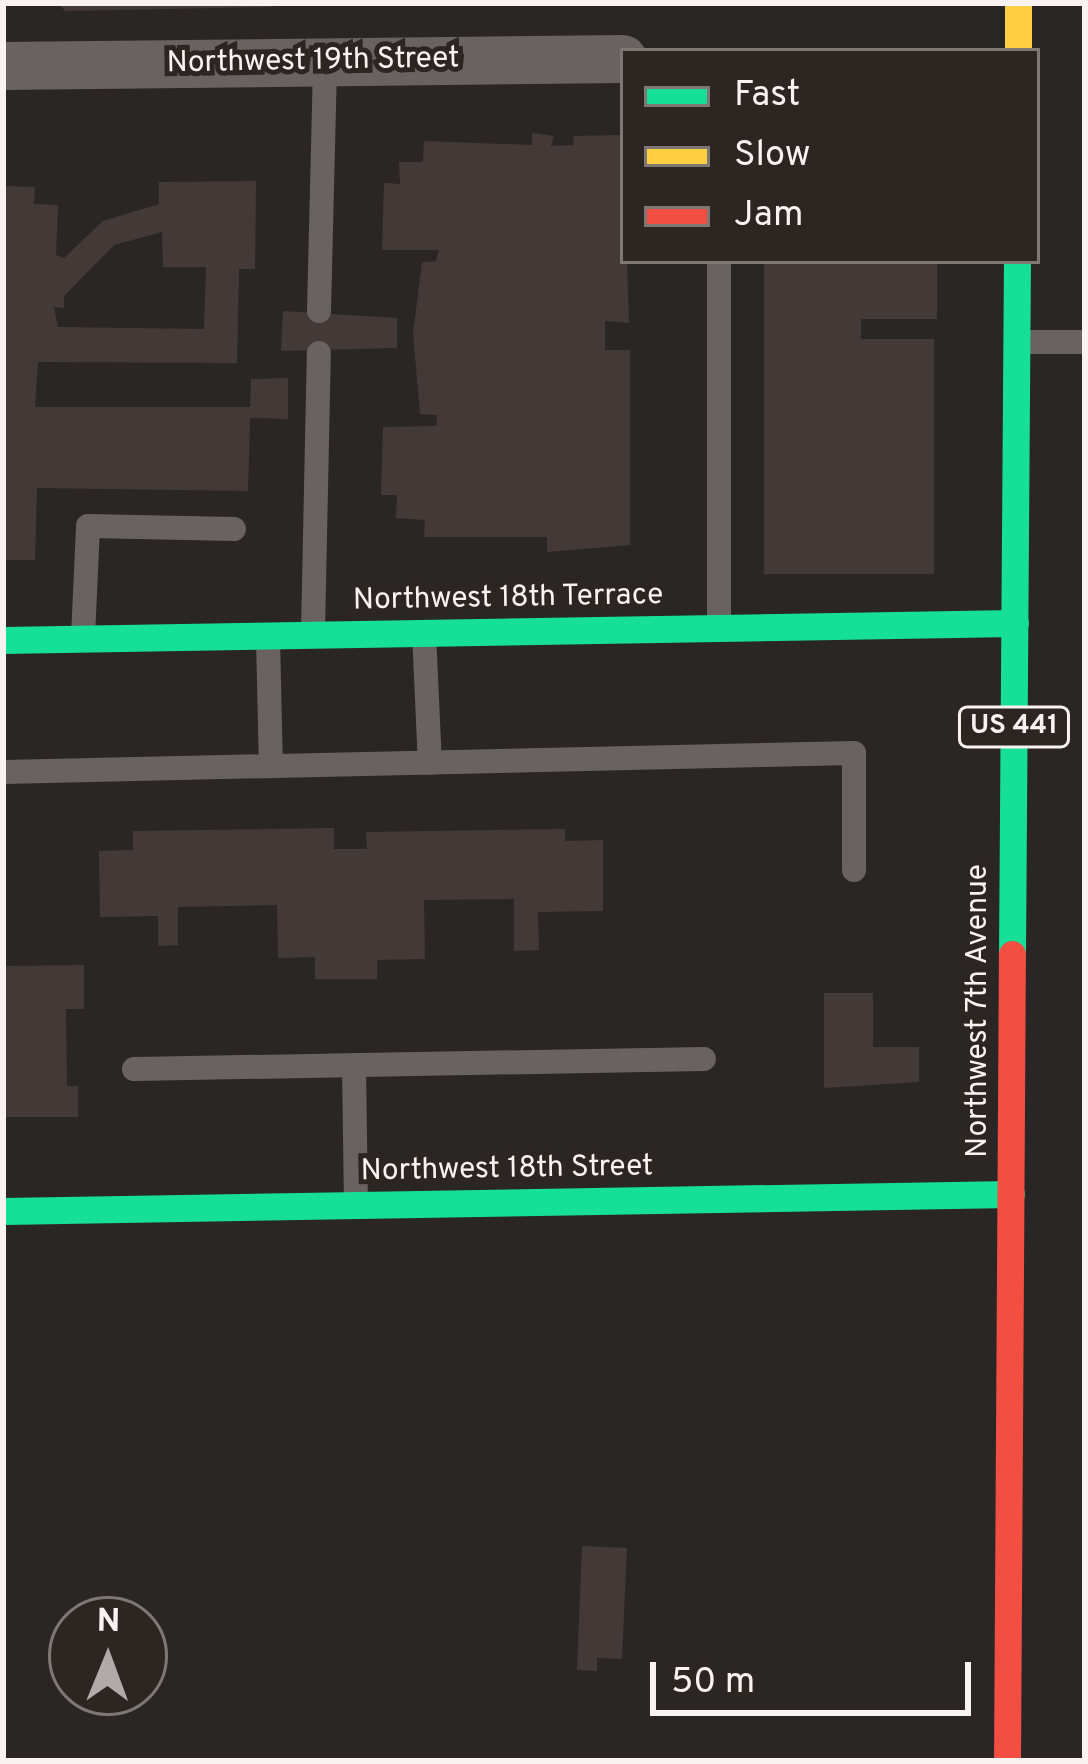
<!DOCTYPE html>
<style>
body{margin:0}
#map{position:relative;width:1088px;height:1764px;overflow:hidden;background:#2a2625;font-family:Overpass,sans-serif}
div>[style]{position:absolute}
.building>*{inset:0;background:#433a37}
.lane>*{height:24px;margin:-12px;padding:0 12px;transform-origin:12px;border-radius:12px;background:#696260}
.street>*{height:48px;margin:-24px;padding:0 24px;transform-origin:24px;border-radius:24px;background:#696260}
.fast>*{height:27px;margin:-13.5px;padding:0 13.5px;transform-origin:13.5px;border-radius:13.5px;background:#16e098}
.slow>*{height:27px;margin:-13.5px;padding:0 13.5px;transform-origin:13.5px;border-radius:13.5px;background:#ffcf43}
.jam>*{height:27px;margin:-13.5px;padding:0 13.5px;transform-origin:13.5px;border-radius:13.5px;background:#f24e42}
span{translate:-50% -50%;white-space:nowrap;text-align:center;line-height:1.15;-webkit-text-stroke:10px #2d2522;paint-order:stroke}
.shield-label span{padding:3px 9px;background:#2d2522;border:3px solid;border-radius:9px;-webkit-text-stroke-width:0}
.shield-label{font-size:27px;color:#f8f2f0;font-weight:700}
.street-label{font-size:30px;color:#f8f2f0}
.frame{position:absolute;inset:0;border:6px solid #f8f2f0;pointer-events:none}
.legend{position:absolute;left:620px;top:48px;width:420px;height:216px;box-sizing:border-box;background:#2d2522;border:3px solid #7e7774;margin:0;padding:15px 21px;list-style:none;font-size:36px;color:#f8f2f0}
.legend li{display:flex;align-items:center;gap:24px;height:60px}
.legend b{width:60px;border:3px solid #7e7774}
.north{position:absolute;left:48px;top:1596px;width:120px;height:120px;box-sizing:border-box;background:#2d2522;border:3px solid #7e7774;border-radius:50%;rotate:1deg;font-size:33px;font-weight:700;line-height:48px;text-align:center;color:#f8f2f0}
.north::after{content:'';display:block;margin:auto;width:42px;height:54px;background:#b0aba9;clip-path:polygon(50% 0,100% 100%,50% 72%,0 100%)}
.scale{position:absolute;left:650px;top:1662px;width:321px;height:54px;box-sizing:border-box;border:6px solid #f8f2f0;border-top:0;padding-left:15px;font-size:36px;line-height:42px;white-space:nowrap;color:#f8f2f0;-webkit-text-stroke:9px #2d2522;paint-order:stroke}
</style>
<div id="map">
<div class="building">
<div style="clip-path:polygon(58px 3px,273px 3px,273px 7px,65px 11px)"></div>
<div style="clip-path:polygon(532px 133px,554px 136px,551px 146px,574px 145px,573px 136px,623px 135px,629px 323px,605px 321px,605px 350px,630px 350px,630px 545px,547px 552px,547px 537px,424px 537px,425px 520px,396px 518px,397px 495px,381px 495px,383px 427px,436px 426px,437px 415px,420px 414px,413px 333px,422px 262px,436px 261px,439px 250px,382px 250px,384px 183px,400px 184px,399px 162px,423px 162px,424px 141px,532px 145px)"></div>
<div style="clip-path:polygon(evenodd,256px 181px,255px 269px,239px 269px,237px 363px,38px 362px,35px 407px,250px 407px,251px 379px,288px 378px,288px 419px,250px 418px,248px 491px,37px 488px,35px 560px,3px 560px,3px 186px,35px 187px,34px 204px,58px 205px,56px 255px,64px 258px,103px 221px,159px 204px,159px 182px,256px 181px,162px 232px,163px 267px,206px 267px,204px 329px,58px 327px,54px 307px,64px 308px,64px 296px,114px 245px,162px 232px)"></div>
<div style="clip-path:polygon(764px 261px,937px 261px,937px 319px,861px 319px,861px 339px,934px 339px,934px 574px,764px 574px)"></div>
<div style="clip-path:polygon(283px 311px,397px 318px,397px 348px,281px 351px)"></div>
<div style="clip-path:polygon(334px 828px,334px 849px,367px 849px,366px 832px,565px 829px,565px 841px,603px 840px,603px 911px,538px 912px,539px 950px,514px 951px,514px 899px,424px 900px,425px 959px,377px 960px,377px 979px,315px 979px,315px 957px,278px 958px,277px 905px,178px 907px,178px 945px,158px 946px,158px 916px,100px 917px,99px 851px,133px 850px,133px 831px)"></div>
<div style="clip-path:polygon(84px 965px,84px 1009px,66px 1009px,67px 1086px,78px 1086px,78px 1117px,3px 1117px,3px 966px)"></div>
<div style="clip-path:polygon(824px 993px,873px 993px,873px 1047px,919px 1047px,919px 1082px,824px 1088px)"></div>
<div style="clip-path:polygon(582px 1546px,627px 1548px,622px 1659px,597px 1658px,597px 1671px,577px 1670px)"></div>
</div>
<div class="lane">
<div style="left:719px;top:261px;width:365px;rotate:90deg"></div>
<div style="left:319px;top:311px;width:248px;rotate:-88.6deg"></div>
<div style="left:1019px;top:342px;width:66px"></div>
<div style="left:313px;top:632px;width:279px;rotate:-88.8deg"></div>
<div style="left:424px;top:633px;width:130px;rotate:87.4deg"></div>
<div style="left:83px;top:637px;width:111px;rotate:-87.4deg"></div>
<div style="left:88px;top:526px;width:146px;rotate:1.2deg"></div>
<div style="left:268px;top:638px;width:128px;rotate:88.7deg"></div>
<div style="left:3px;top:772px;width:851px;rotate:-1.28deg"></div>
<div style="left:854px;top:753px;width:117px;rotate:90deg"></div>
<div style="left:354px;top:1065px;width:138px;rotate:89.2deg"></div>
<div style="left:134px;top:1069px;width:570px;rotate:-1.01deg"></div>
</div>
<div class="street">
<div style="left:3px;top:66px;width:620px;rotate:-0.65deg"></div>
</div>
<div class="fast">
<div style="left:3px;top:640px;width:1012px;rotate:-0.96deg"></div>
<div style="left:1012px;top:954px;width:693px;rotate:-89.59deg"></div>
<div style="left:3px;top:1211px;width:1008px;rotate:-0.97deg"></div>
</div>
<div class="slow">
<div style="left:1018px;top:3px;width:48px;rotate:90deg"></div>
</div>
<div class="jam">
<div style="left:1007px;top:1761px;width:807px;rotate:-89.65deg"></div>
</div>
<div class="shield-label">
<span style="left:1014px;top:727px">US 441</span>
</div>
<div class="street-label">
<span style="left:313px;top:62px;rotate:-1deg">Northwest 19th Street</span>
<span style="left:508px;top:599px;rotate:-1deg">Northwest 18th Terrace</span>
<span style="left:979px;top:1011px;rotate:-90deg">Northwest 7th Avenue</span>
<span style="left:507px;top:1170px;rotate:-1deg">Northwest 18th Street</span>
</div>
<div class="frame"></div>
<ul class="legend">
<li><b style="height:15px;background:#16e098"></b>Fast</li>
<li><b style="height:15px;background:#ffcf43"></b>Slow</li>
<li><b style="height:15px;background:#f24e42"></b>Jam</li>
</ul>
<div class="north">N</div>
<div class="scale">50 m</div>
</div>
